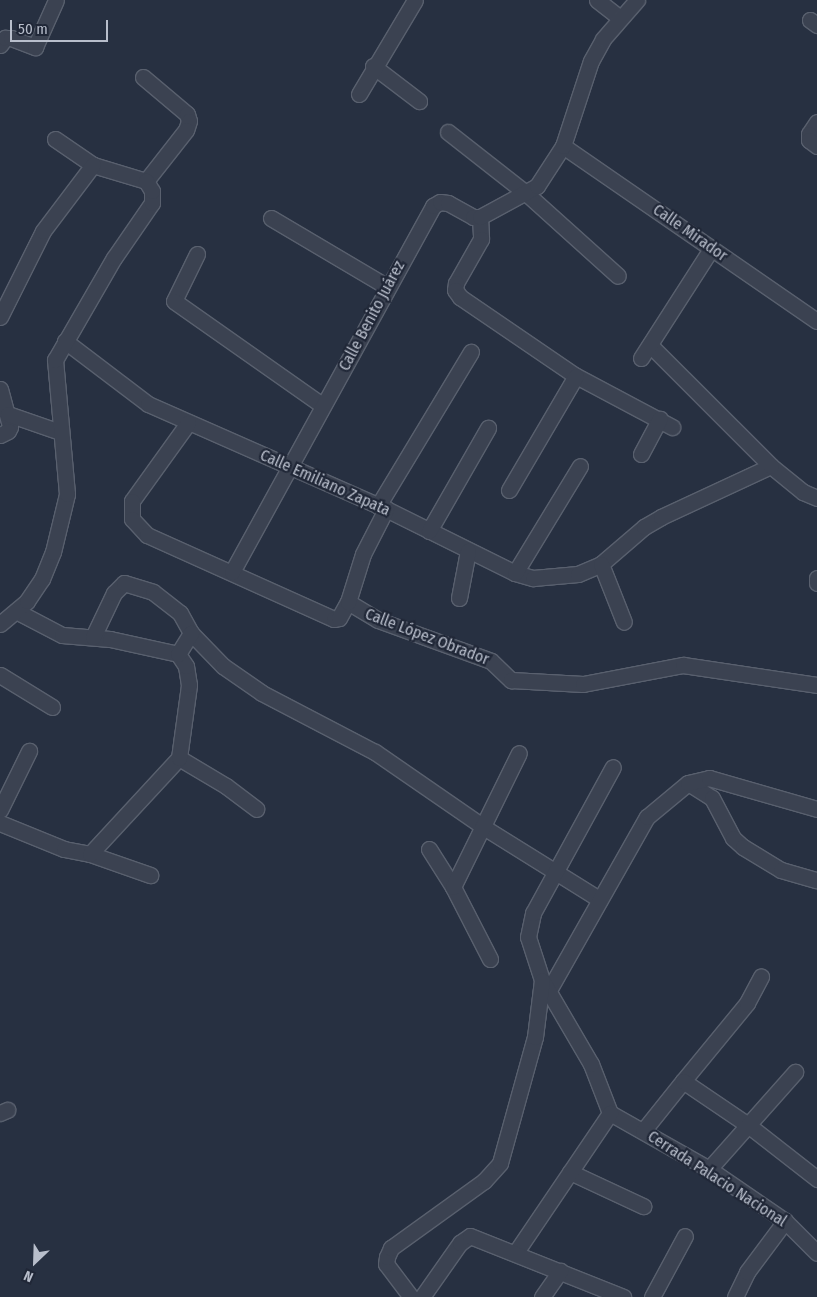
<!DOCTYPE html>
<meta charset="utf-8">
<style>
body{margin:0}
#map{position:relative;width:817px;height:1297px;overflow:hidden;background:#273041;font-family:"Fira Sans Condensed",sans-serif}
div>[style]{position:absolute}
.roads{filter:drop-shadow(1px 0 #59606e) drop-shadow(-1px 0 #59606e) drop-shadow(0 1px #59606e) drop-shadow(0 -1px #59606e)}
.minor>*{height:15px;margin:-7.5px;padding:0 7.5px;transform-origin:7.5px;border-radius:7.5px;background:#3b4251}
span{translate:-50% -50%;white-space:nowrap;text-align:center;line-height:1.15;-webkit-text-stroke:4.5px #202737;paint-order:stroke}
.street-label{font-size:16px;color:#b8becb}
.north{position:absolute;left:10px;top:1237px;width:50px;height:50px;-webkit-text-stroke:4px #202737;paint-order:stroke;rotate:204deg;font-size:14px;font-weight:700;line-height:20px;text-align:center;color:#b8becb}
.north::after{content:'';display:block;margin:auto;width:18px;height:22px;background:#b8becb;clip-path:polygon(50% 0,100% 100%,50% 72%,0 100%)}
.scale{position:absolute;left:10px;top:20px;width:98px;height:22px;box-sizing:border-box;border:2px solid #b8becb;border-top:0;padding-left:6px;font-size:15px;line-height:18px;white-space:nowrap;color:#b8becb;-webkit-text-stroke:4px #202737;paint-order:stroke}
</style>
<div id="map">
<div class="roads">
<div class="minor">
<div style="left:597px;top:0;width:29px;rotate:38deg"></div>
<div style="left:810px;top:20px;width:9px;rotate:36deg"></div>
<div style="left:0;top:45px;width:9px;rotate:-54deg"></div>
<div style="left:5px;top:38px;width:6px"></div>
<div style="left:11px;top:38px;width:26px;rotate:21deg"></div>
<div style="left:35px;top:47px;width:51px;rotate:-65.9deg"></div>
<div style="left:373px;top:66px;width:58px;rotate:37.3deg"></div>
<div style="left:143px;top:77px;width:57px;rotate:40.1deg"></div>
<div style="left:187px;top:114px;width:7px;rotate:74deg"></div>
<div style="left:189px;top:121px;width:9px;rotate:108deg"></div>
<div style="left:186px;top:130px;width:65px;rotate:128.1deg"></div>
<div style="left:359px;top:94px;width:109px;rotate:-59.2deg"></div>
<div style="left:817px;top:122px;width:14px;rotate:124deg"></div>
<div style="left:809px;top:134px;width:6px;rotate:90deg"></div>
<div style="left:809px;top:140px;width:10px;rotate:37deg"></div>
<div style="left:448px;top:132px;width:100px;rotate:38.1deg"></div>
<div style="left:527px;top:194px;width:122px;rotate:42deg"></div>
<div style="left:55px;top:139px;width:46px;rotate:34.4deg"></div>
<div style="left:93px;top:165px;width:55px;rotate:16.8deg"></div>
<div style="left:563px;top:146px;width:308px;rotate:34.6deg"></div>
<div style="left:480px;top:217px;width:22px;rotate:87deg"></div>
<div style="left:481px;top:239px;width:51px;rotate:119.6deg"></div>
<div style="left:456px;top:283px;width:7px;rotate:98deg"></div>
<div style="left:455px;top:290px;width:9px;rotate:54deg"></div>
<div style="left:460px;top:297px;width:140px;rotate:34.3deg"></div>
<div style="left:576px;top:376px;width:109px;rotate:28deg"></div>
<div style="left:271px;top:218px;width:134px;rotate:30.6deg"></div>
<div style="left:197px;top:254px;width:52px;rotate:116.1deg"></div>
<div style="left:174px;top:301px;width:181px;rotate:35.1deg"></div>
<div style="left:0;top:317px;width:96px;rotate:-63.4deg"></div>
<div style="left:43px;top:231px;width:83px;rotate:-52.9deg"></div>
<div style="left:65px;top:341px;width:104px;rotate:37.2deg"></div>
<div style="left:148px;top:404px;width:260px;rotate:23.8deg"></div>
<div style="left:386px;top:509px;width:144px;rotate:26.4deg"></div>
<div style="left:515px;top:573px;width:19px;rotate:16deg"></div>
<div style="left:533px;top:578px;width:45px;rotate:-5.1deg"></div>
<div style="left:578px;top:574px;width:25px;rotate:-23deg"></div>
<div style="left:601px;top:564px;width:57px;rotate:-40.7deg"></div>
<div style="left:644px;top:527px;width:20px;rotate:-30deg"></div>
<div style="left:661px;top:517px;width:121px;rotate:-24.9deg"></div>
<div style="left:771px;top:466px;width:41px;rotate:39.1deg"></div>
<div style="left:803px;top:492px;width:15px;rotate:23deg"></div>
<div style="left:650px;top:345px;width:171px;rotate:45deg"></div>
<div style="left:641px;top:358px;width:130px;rotate:-57.3deg"></div>
<div style="left:0;top:389px;width:39px;rotate:75deg"></div>
<div style="left:10px;top:427px;width:4px;rotate:117deg"></div>
<div style="left:8px;top:431px;width:9px;rotate:153deg"></div>
<div style="left:8px;top:414px;width:55px;rotate:19.1deg"></div>
<div style="left:188px;top:423px;width:96px;rotate:125.7deg"></div>
<div style="left:132px;top:501px;width:18px;rotate:90deg"></div>
<div style="left:132px;top:519px;width:22px;rotate:47deg"></div>
<div style="left:147px;top:535px;width:205px;rotate:24.2deg"></div>
<div style="left:334px;top:619px;width:5px;rotate:-11deg"></div>
<div style="left:339px;top:618px;width:18px;rotate:-61deg"></div>
<div style="left:348px;top:602px;width:35px;rotate:31deg"></div>
<div style="left:378px;top:620px;width:120px;rotate:19.9deg"></div>
<div style="left:491px;top:661px;width:28px;rotate:44deg"></div>
<div style="left:511px;top:680px;width:72px;rotate:3.2deg"></div>
<div style="left:583px;top:684px;width:102px;rotate:-10.8deg"></div>
<div style="left:683px;top:665px;width:135px;rotate:8.5deg"></div>
<div style="left:641px;top:454px;width:40px;rotate:-62deg"></div>
<div style="left:509px;top:490px;width:132px;rotate:-59.6deg"></div>
<div style="left:378px;top:506px;width:180px;rotate:-58.9deg"></div>
<div style="left:429px;top:531px;width:119px;rotate:-60.2deg"></div>
<div style="left:601px;top:564px;width:62px;rotate:68.4deg"></div>
<div style="left:232px;top:572px;width:418px;rotate:-61.2deg"></div>
<div style="left:433px;top:206px;width:8px;rotate:-30deg"></div>
<div style="left:440px;top:202px;width:8px;rotate:7deg"></div>
<div style="left:448px;top:203px;width:29px;rotate:29deg"></div>
<div style="left:473px;top:217px;width:7px"></div>
<div style="left:480px;top:217px;width:65px;rotate:-28.5deg"></div>
<div style="left:537px;top:186px;width:48px;rotate:-57deg"></div>
<div style="left:563px;top:146px;width:89px;rotate:-71.8deg"></div>
<div style="left:591px;top:61px;width:25px;rotate:-61deg"></div>
<div style="left:603px;top:39px;width:52px;rotate:-48.9deg"></div>
<div style="left:515px;top:573px;width:125px;rotate:-58.7deg"></div>
<div style="left:817px;top:578px;width:5px;rotate:90deg"></div>
<div style="left:459px;top:598px;width:48px;rotate:-79.2deg"></div>
<div style="left:348px;top:602px;width:50px;rotate:-72.6deg"></div>
<div style="left:363px;top:554px;width:51px;rotate:-62.9deg"></div>
<div style="left:16px;top:611px;width:52px;rotate:27.6deg"></div>
<div style="left:62px;top:635px;width:48px;rotate:4.8deg"></div>
<div style="left:110px;top:639px;width:70px;rotate:12.4deg"></div>
<div style="left:0;top:624px;width:35px;rotate:-40deg"></div>
<div style="left:27px;top:601px;width:27px;rotate:-56deg"></div>
<div style="left:42px;top:579px;width:29px;rotate:-68deg"></div>
<div style="left:53px;top:552px;width:60px;rotate:-76.4deg"></div>
<div style="left:67px;top:494px;width:135px;rotate:-95.1deg"></div>
<div style="left:55px;top:360px;width:118px;rotate:-60deg"></div>
<div style="left:114px;top:258px;width:67px;rotate:-55.4deg"></div>
<div style="left:152px;top:203px;width:12px;rotate:-90deg"></div>
<div style="left:152px;top:191px;width:12px;rotate:-121deg"></div>
<div style="left:93px;top:637px;width:49px;rotate:-64.5deg"></div>
<div style="left:114px;top:593px;width:14px;rotate:-45deg"></div>
<div style="left:124px;top:583px;width:30px;rotate:17deg"></div>
<div style="left:153px;top:592px;width:34px;rotate:38deg"></div>
<div style="left:180px;top:613px;width:23px;rotate:61deg"></div>
<div style="left:191px;top:633px;width:46px;rotate:45.9deg"></div>
<div style="left:223px;top:666px;width:47px;rotate:34.7deg"></div>
<div style="left:262px;top:693px;width:127px;rotate:27.6deg"></div>
<div style="left:375px;top:752px;width:134px;rotate:34.6deg"></div>
<div style="left:485px;top:828px;width:134px;rotate:31.9deg"></div>
<div style="left:0;top:675px;width:61px;rotate:31.6deg"></div>
<div style="left:179px;top:758px;width:55px;rotate:30.8deg"></div>
<div style="left:226px;top:786px;width:38px;rotate:37deg"></div>
<div style="left:688px;top:783px;width:28px;rotate:32deg"></div>
<div style="left:712px;top:798px;width:45px;rotate:62.3deg"></div>
<div style="left:733px;top:838px;width:13px;rotate:42deg"></div>
<div style="left:743px;top:847px;width:44px;rotate:31.2deg"></div>
<div style="left:781px;top:870px;width:37px;rotate:16deg"></div>
<div style="left:0;top:810px;width:66px;rotate:-63.8deg"></div>
<div style="left:0;top:823px;width:69px;rotate:22.1deg"></div>
<div style="left:64px;top:849px;width:26px;rotate:11deg"></div>
<div style="left:90px;top:854px;width:64px;rotate:19.3deg"></div>
<div style="left:429px;top:849px;width:45px;rotate:57.7deg"></div>
<div style="left:453px;top:887px;width:81px;rotate:62.8deg"></div>
<div style="left:90px;top:854px;width:131px;rotate:-47.2deg"></div>
<div style="left:179px;top:758px;width:74px;rotate:-82.2deg"></div>
<div style="left:189px;top:685px;width:19px;rotate:-99deg"></div>
<div style="left:186px;top:666px;width:14px;rotate:-124deg"></div>
<div style="left:178px;top:654px;width:25px;rotate:-58deg"></div>
<div style="left:453px;top:887px;width:149px;rotate:-63.8deg"></div>
<div style="left:549px;top:990px;width:199px;rotate:-60.5deg"></div>
<div style="left:647px;top:817px;width:53px;rotate:-39.7deg"></div>
<div style="left:688px;top:783px;width:22px;rotate:-13deg"></div>
<div style="left:709px;top:778px;width:112px;rotate:16deg"></div>
<div style="left:683px;top:1081px;width:101px;rotate:-50.6deg"></div>
<div style="left:747px;top:1003px;width:30px;rotate:-62deg"></div>
<div style="left:0;top:1113px;width:8px;rotate:-23deg"></div>
<div style="left:610px;top:1113px;width:53px;rotate:-111.2deg"></div>
<div style="left:591px;top:1064px;width:97px;rotate:-120.3deg"></div>
<div style="left:542px;top:980px;width:45px;rotate:-108deg"></div>
<div style="left:528px;top:937px;width:25px;rotate:-78deg"></div>
<div style="left:533px;top:913px;width:166px;rotate:-61.3deg"></div>
<div style="left:610px;top:1113px;width:114px;rotate:29.5deg"></div>
<div style="left:709px;top:1169px;width:92px;rotate:34.4deg"></div>
<div style="left:785px;top:1221px;width:45px;rotate:45deg"></div>
<div style="left:643px;top:1131px;width:64px;rotate:-51.3deg"></div>
<div style="left:683px;top:1081px;width:78px;rotate:34.1deg"></div>
<div style="left:748px;top:1125px;width:88px;rotate:38deg"></div>
<div style="left:709px;top:1169px;width:130px;rotate:-48.4deg"></div>
<div style="left:570px;top:1172px;width:81px;rotate:25deg"></div>
<div style="left:516px;top:1252px;width:168px;rotate:-55.9deg"></div>
<div style="left:411px;top:1297px;width:41px;rotate:-127.1deg"></div>
<div style="left:386px;top:1264px;width:7px;rotate:-82deg"></div>
<div style="left:387px;top:1257px;width:10px;rotate:-66deg"></div>
<div style="left:391px;top:1248px;width:115px;rotate:-35.8deg"></div>
<div style="left:484px;top:1181px;width:24px;rotate:-48deg"></div>
<div style="left:500px;top:1163px;width:131px;rotate:-74.5deg"></div>
<div style="left:535px;top:1037px;width:57px;rotate:-83deg"></div>
<div style="left:422px;top:1297px;width:66px;rotate:-54.9deg"></div>
<div style="left:460px;top:1243px;width:12px;rotate:-35deg"></div>
<div style="left:470px;top:1236px;width:165px;rotate:21.7deg"></div>
<div style="left:542px;top:1297px;width:32px;rotate:-55deg"></div>
<div style="left:652px;top:1297px;width:69px;rotate:-61.6deg"></div>
<div style="left:735px;top:1297px;width:28px;rotate:-64deg"></div>
<div style="left:747px;top:1272px;width:64px;rotate:-53.3deg"></div>
</div>
</div>
<div class="street-label">
<span style="left:690px;top:233px;rotate:35deg">Calle Mirador</span>
<span style="left:372px;top:316px;rotate:-62deg">Calle Benito Juárez</span>
<span style="left:325px;top:483px;rotate:24deg">Calle Emiliano Zapata</span>
<span style="left:427px;top:637px;rotate:21deg">Calle López Obrador</span>
<span style="left:717px;top:1179px;rotate:33deg">Cerrada Palacio Nacional</span>
</div>
<div class="north">N</div>
<div class="scale">50 m</div>
</div>
